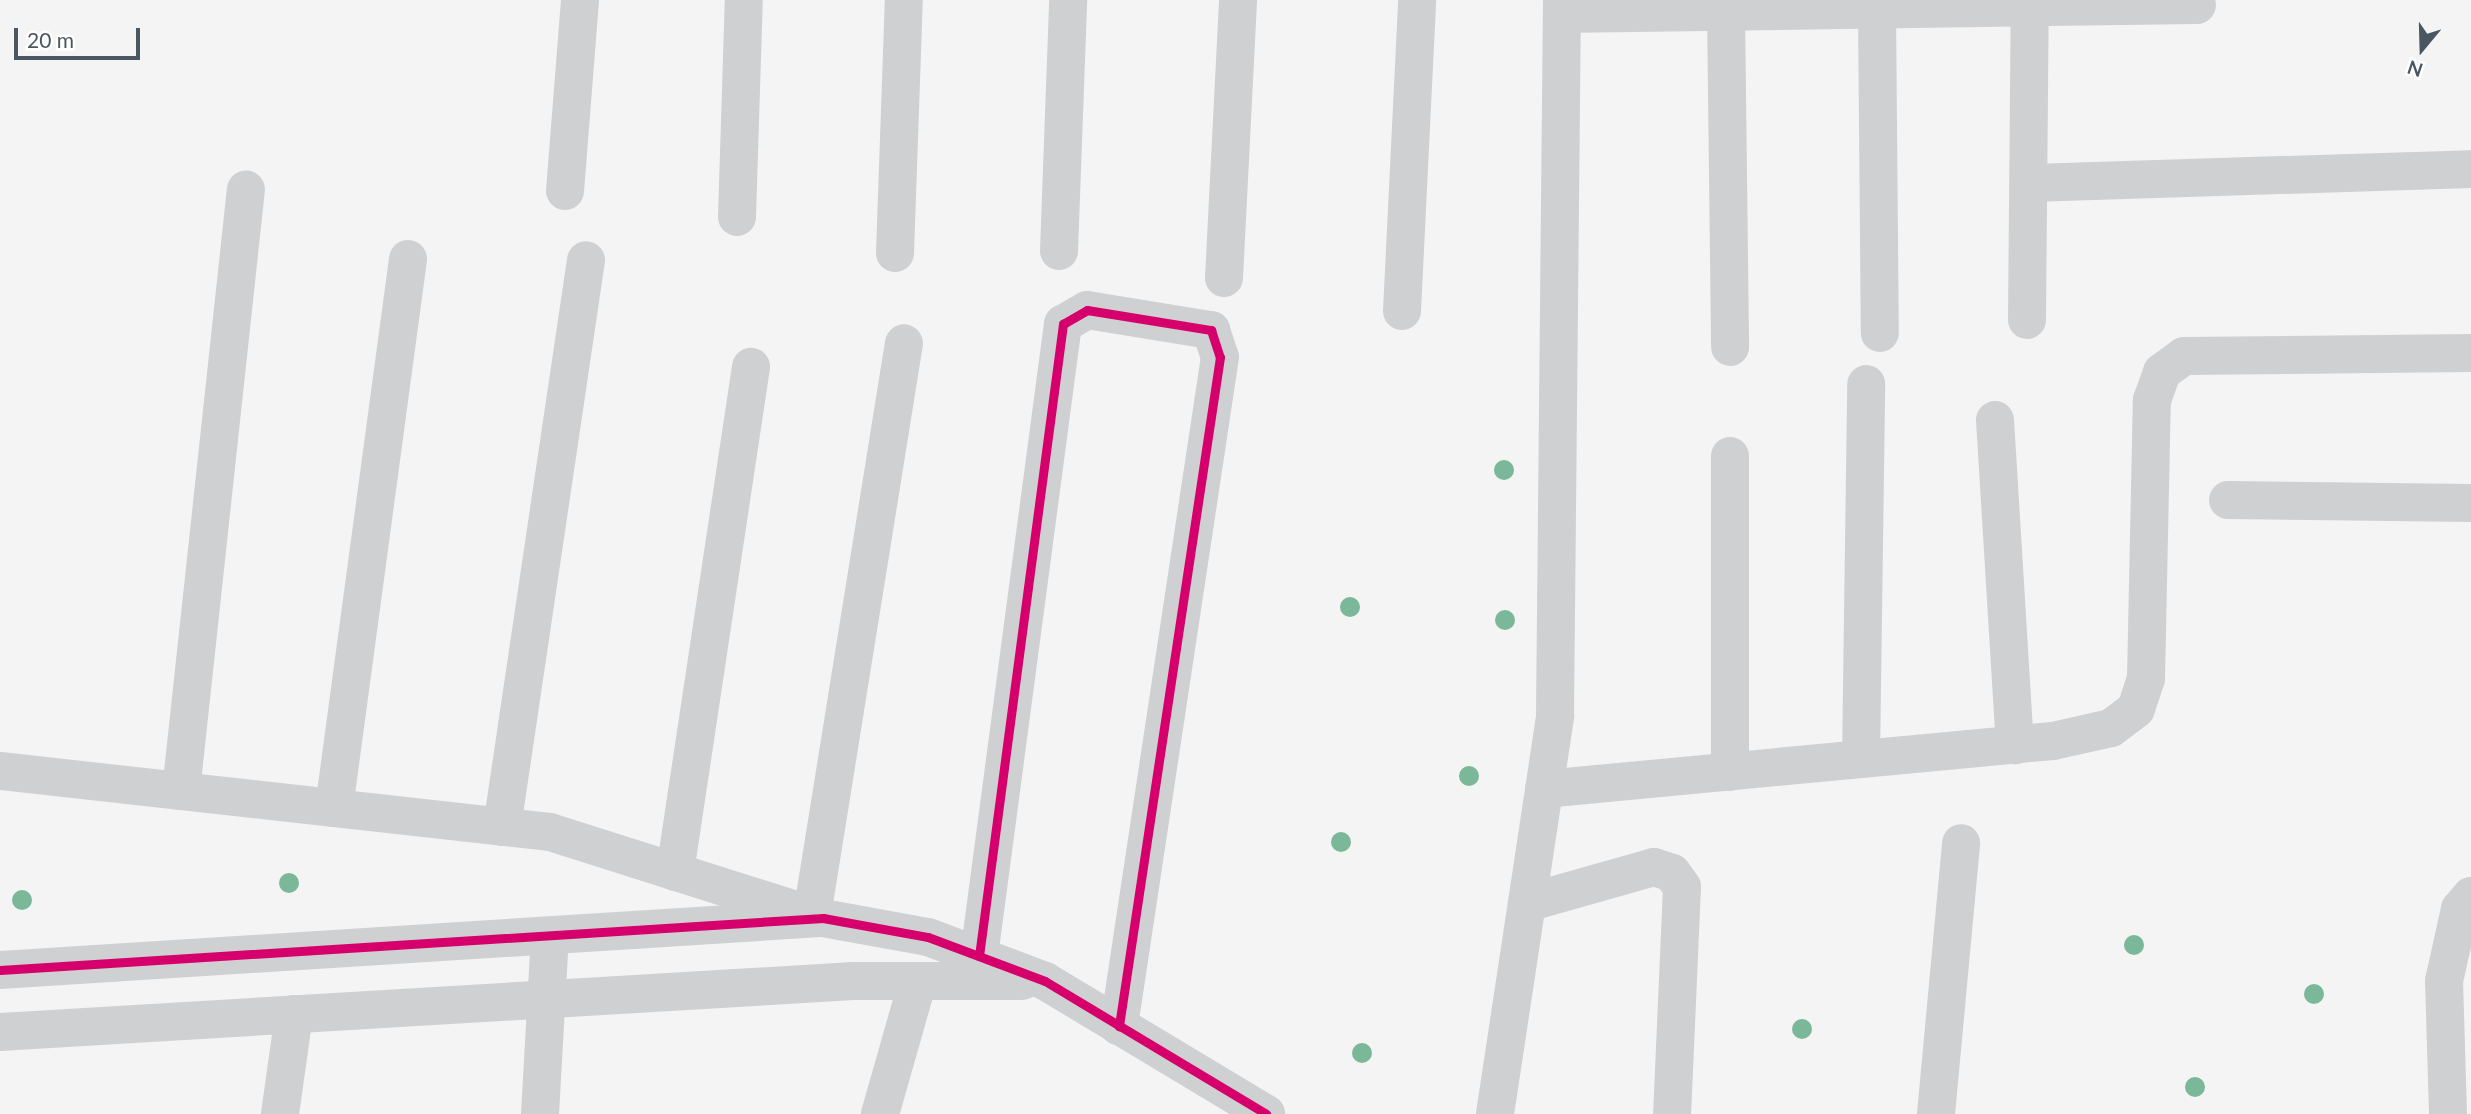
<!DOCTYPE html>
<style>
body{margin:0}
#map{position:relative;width:2471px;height:1114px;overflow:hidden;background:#f4f4f4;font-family:Lato,sans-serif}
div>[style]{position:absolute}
.minor>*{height:38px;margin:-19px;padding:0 19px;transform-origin:19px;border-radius:19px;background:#ced0d2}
.tertiary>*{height:38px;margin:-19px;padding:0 19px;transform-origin:19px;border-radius:19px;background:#ced0d2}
.cycleway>*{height:9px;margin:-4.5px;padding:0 4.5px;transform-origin:4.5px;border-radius:4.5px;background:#d6006c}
.trees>*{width:20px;height:20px;margin:-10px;border-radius:50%;background:#7ab899}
span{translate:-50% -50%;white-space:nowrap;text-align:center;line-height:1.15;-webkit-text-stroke:7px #fff;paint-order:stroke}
.north{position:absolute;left:2387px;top:14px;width:70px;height:70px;-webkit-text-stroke:5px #fff;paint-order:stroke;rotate:199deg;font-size:19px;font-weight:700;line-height:28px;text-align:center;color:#4a5661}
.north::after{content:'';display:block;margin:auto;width:24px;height:32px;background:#4a5661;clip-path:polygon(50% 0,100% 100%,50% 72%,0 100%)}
.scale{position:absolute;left:14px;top:28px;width:126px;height:32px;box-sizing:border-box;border:4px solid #4a5661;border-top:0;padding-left:9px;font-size:21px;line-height:24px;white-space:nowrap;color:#4a5661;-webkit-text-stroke:5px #fff;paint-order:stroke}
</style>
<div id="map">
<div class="minor">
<div style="left:1877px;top:10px;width:323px;rotate:89.5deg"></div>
<div style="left:1726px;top:11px;width:336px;rotate:89.3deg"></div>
<div style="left:1562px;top:14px;width:635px;rotate:-0.81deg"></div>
<div style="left:2029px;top:183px;width:442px;rotate:-1.8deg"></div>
<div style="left:565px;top:191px;width:192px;rotate:-85.5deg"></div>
<div style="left:737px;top:217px;width:217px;rotate:-88.2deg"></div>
<div style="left:1059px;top:251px;width:251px;rotate:-87.9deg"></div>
<div style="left:895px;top:253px;width:253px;rotate:-88deg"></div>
<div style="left:1224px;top:278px;width:278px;rotate:-87.1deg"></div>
<div style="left:1402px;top:311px;width:311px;rotate:-87.2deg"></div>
<div style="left:2027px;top:320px;width:313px;rotate:-89.5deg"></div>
<div style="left:1995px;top:420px;width:326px;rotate:86.5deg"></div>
<div style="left:2228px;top:500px;width:243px;rotate:0.7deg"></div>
<div style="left:1861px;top:759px;width:375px;rotate:-89.2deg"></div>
<div style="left:0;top:771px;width:553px;rotate:6.33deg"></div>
<div style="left:550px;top:832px;width:284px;rotate:17.6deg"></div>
<div style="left:1730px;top:772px;width:316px;rotate:-90deg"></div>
<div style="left:1544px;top:789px;width:511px;rotate:-5.39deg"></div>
<div style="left:2053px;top:741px;width:59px;rotate:-12.6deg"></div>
<div style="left:2111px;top:728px;width:31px;rotate:-37deg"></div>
<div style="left:2136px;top:709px;width:32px;rotate:-72deg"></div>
<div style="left:2146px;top:679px;width:279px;rotate:-88.8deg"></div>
<div style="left:2152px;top:400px;width:30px;rotate:-70deg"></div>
<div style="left:2162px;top:372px;width:27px;rotate:-36deg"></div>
<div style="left:2184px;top:356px;width:287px;rotate:-0.6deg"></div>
<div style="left:181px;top:791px;width:605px;rotate:-83.84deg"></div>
<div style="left:334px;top:808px;width:554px;rotate:-82.32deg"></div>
<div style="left:502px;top:827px;width:573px;rotate:-81.57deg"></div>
<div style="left:675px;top:872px;width:511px;rotate:-81.44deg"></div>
<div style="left:1527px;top:903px;width:132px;rotate:-15.8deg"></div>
<div style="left:1654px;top:867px;width:19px;rotate:18deg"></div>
<div style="left:1672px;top:873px;width:17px;rotate:54deg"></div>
<div style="left:1682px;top:887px;width:227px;rotate:92.5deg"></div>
<div style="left:812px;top:915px;width:579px;rotate:-80.86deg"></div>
<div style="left:979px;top:956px;width:638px;rotate:-82.43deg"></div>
<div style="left:1063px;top:324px;width:28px;rotate:-30deg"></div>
<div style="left:1087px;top:310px;width:126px;rotate:9.2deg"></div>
<div style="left:1211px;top:330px;width:28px;rotate:72deg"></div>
<div style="left:1220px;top:357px;width:677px;rotate:98.59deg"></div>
<div style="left:280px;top:1114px;width:101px;rotate:-82deg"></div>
<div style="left:540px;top:1114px;width:178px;rotate:-86.8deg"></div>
<div style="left:880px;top:1114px;width:138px;rotate:-74.1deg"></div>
<div style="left:1495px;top:1114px;width:403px;rotate:-81.4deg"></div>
<div style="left:1555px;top:715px;width:715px;rotate:-89.44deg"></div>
<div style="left:1936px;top:1114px;width:272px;rotate:-84.7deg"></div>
</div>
<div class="tertiary">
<div style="left:0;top:970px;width:825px;rotate:-3.62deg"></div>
<div style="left:823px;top:918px;width:107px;rotate:10.3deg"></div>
<div style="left:928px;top:937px;width:125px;rotate:20.6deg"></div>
<div style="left:1045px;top:981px;width:258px;rotate:31deg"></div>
<div style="left:0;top:1032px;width:855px;rotate:-3.42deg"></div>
<div style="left:853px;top:981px;width:169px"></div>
<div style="left:2448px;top:1114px;width:133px;rotate:-91.7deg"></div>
<div style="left:2444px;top:981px;width:74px;rotate:-77.5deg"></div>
<div style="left:2460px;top:909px;width:17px;rotate:-50deg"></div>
</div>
<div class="cycleway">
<div style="left:979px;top:956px;width:638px;rotate:-82.43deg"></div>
<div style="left:1063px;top:324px;width:28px;rotate:-30deg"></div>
<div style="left:1087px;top:310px;width:126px;rotate:9.2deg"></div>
<div style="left:1211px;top:330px;width:28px;rotate:72deg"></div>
<div style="left:1220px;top:357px;width:677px;rotate:98.59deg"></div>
<div style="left:0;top:970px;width:825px;rotate:-3.62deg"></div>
<div style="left:823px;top:918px;width:107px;rotate:10.3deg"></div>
<div style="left:928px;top:937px;width:125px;rotate:20.6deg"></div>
<div style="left:1045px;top:981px;width:258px;rotate:31deg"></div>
</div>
<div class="trees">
<div style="left:1504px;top:470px"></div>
<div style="left:1350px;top:607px"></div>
<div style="left:1505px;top:620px"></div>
<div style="left:1469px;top:776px"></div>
<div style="left:1341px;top:842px"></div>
<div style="left:289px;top:883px"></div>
<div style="left:22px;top:900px"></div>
<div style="left:2134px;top:945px"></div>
<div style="left:2314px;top:994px"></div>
<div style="left:1802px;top:1029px"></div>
<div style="left:1362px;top:1053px"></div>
<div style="left:2195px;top:1087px"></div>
</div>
<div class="north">N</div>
<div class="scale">20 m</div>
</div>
